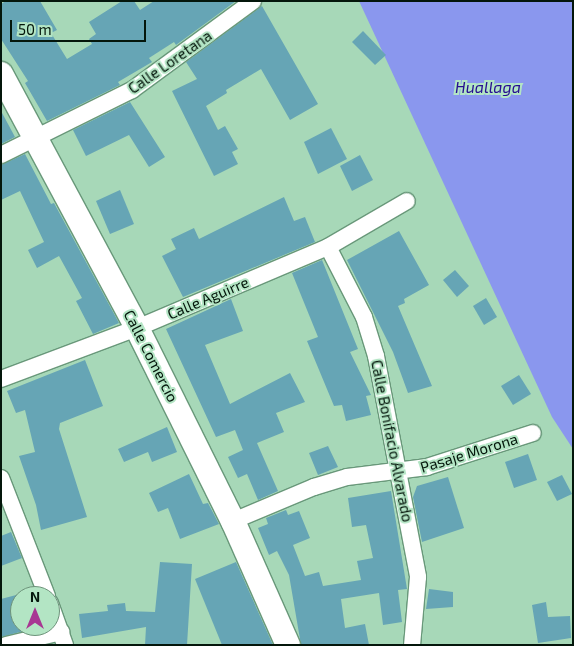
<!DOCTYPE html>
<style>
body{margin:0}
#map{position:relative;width:574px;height:646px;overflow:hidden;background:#a7d8b8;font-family:"Exo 2",sans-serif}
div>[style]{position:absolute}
.water>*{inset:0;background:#8a97ee}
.building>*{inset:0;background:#66a5b5}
.roads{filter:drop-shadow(1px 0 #69987a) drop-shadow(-1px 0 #69987a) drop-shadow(0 1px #69987a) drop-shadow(0 -1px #69987a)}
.street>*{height:16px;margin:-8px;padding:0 8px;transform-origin:8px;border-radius:8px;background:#fff}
.secondary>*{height:24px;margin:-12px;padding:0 12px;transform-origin:12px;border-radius:12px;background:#fff}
span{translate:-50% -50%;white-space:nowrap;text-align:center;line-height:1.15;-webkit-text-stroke:4px #b3e5c4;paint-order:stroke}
.street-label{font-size:15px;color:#04160b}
.water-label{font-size:16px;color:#260d91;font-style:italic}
.frame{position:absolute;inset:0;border:2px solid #04160b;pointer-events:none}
.north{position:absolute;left:10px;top:586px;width:50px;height:50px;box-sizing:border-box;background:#b3e5c4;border:1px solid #6d927a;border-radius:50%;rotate:0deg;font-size:14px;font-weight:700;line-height:20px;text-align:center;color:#04160b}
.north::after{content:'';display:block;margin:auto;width:18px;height:22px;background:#a83793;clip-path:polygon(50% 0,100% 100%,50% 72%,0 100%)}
.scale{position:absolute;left:10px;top:20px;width:136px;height:22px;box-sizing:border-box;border:2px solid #04160b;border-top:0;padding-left:6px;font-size:15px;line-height:18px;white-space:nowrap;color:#04160b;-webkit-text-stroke:4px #b3e5c4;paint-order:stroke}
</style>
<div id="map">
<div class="water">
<div style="clip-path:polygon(359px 1px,573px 1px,573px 449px,552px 417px)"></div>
</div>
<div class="building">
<div style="clip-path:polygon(6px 1px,40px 1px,57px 30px,51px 33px,67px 59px,92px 44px,89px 39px,96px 34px,89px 22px,122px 1px,134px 1px,140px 10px,154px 1px,236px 1px,176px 45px,174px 42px,149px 58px,152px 62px,118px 82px,120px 85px,47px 121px,25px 83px,28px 81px,1px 39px,1px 4px)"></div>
<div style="clip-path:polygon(262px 6px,318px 104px,290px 120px,261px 69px,226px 90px,227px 93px,206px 106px,218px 130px,225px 126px,238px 149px,232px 152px,238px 164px,214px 176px,172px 91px,197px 79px,186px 62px)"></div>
<div style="clip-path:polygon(363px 31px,386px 55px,375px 65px,352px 42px)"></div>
<div style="clip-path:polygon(130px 102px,165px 157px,149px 167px,129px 135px,86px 156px,73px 130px)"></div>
<div style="clip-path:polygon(1px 111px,15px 137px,1px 144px)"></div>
<div style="clip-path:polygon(331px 128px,347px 159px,318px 174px,304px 142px)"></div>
<div style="clip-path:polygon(25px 154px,51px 204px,54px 203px,119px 323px,93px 334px,76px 301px,82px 298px,59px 256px,37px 268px,28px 250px,44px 242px,20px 191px,1px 200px,1px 165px)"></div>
<div style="clip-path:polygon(360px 155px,373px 180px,352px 191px,340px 166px)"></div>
<div style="clip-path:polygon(120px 190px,134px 224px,110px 234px,96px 201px)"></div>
<div style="clip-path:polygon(284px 197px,294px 221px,305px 217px,315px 242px,183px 297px,162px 256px,176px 249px,171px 239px,194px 228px,199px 239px)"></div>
<div style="clip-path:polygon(399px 231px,429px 285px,404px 299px,405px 303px,398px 306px,432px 386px,408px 393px,393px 352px,347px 260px)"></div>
<div style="clip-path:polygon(322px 260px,358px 349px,350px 352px,371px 395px,366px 396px,371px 415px,346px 421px,342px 405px,334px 406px,307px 341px,318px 337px,292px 273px)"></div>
<div style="clip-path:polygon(455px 270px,469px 286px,457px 297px,443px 280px)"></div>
<div style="clip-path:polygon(486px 298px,497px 317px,484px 325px,473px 306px)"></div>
<div style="clip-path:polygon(231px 299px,243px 331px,205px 345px,230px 404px,290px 373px,305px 402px,276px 413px,284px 432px,257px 443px,278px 491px,258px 500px,247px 474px,238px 478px,228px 457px,243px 450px,235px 430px,216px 437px,166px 329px)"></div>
<div style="clip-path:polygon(85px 360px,103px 406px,60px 423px,59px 429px,87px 517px,41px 530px,36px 505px,19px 456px,35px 452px,25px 410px,16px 413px,7px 391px)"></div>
<div style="clip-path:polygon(519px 375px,531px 394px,513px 405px,501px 386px)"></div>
<div style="clip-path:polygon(167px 427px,177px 452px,152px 462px,148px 452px,124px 462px,118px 449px)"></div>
<div style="clip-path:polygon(328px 446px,338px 467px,318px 475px,309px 453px)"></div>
<div style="clip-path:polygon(528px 454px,537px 480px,514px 488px,505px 462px)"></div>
<div style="clip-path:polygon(189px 474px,203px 504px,208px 503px,219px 524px,180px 539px,168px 508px,158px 512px,149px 493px)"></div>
<div style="clip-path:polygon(562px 475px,572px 494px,557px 501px,547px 482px)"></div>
<div style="clip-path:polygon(448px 477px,464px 528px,422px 542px,413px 497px,417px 486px)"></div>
<div style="clip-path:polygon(391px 491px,407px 589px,398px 590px,402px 622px,383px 625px,379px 593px,341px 599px,345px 628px,365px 624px,369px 645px,301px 645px,289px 575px,277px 551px,269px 555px,258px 528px,268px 524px,266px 518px,286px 510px,288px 515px,299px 511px,310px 538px,293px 545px,305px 576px,319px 572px,323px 586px,361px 580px,357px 561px,373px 558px,366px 525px,352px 527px,348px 498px)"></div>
<div style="clip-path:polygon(11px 532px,22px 558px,1px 566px,1px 536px)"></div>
<div style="clip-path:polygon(160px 562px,192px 564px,187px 645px,145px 645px,146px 627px,82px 638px,79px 614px,108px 611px,107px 605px,125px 603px,126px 611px,155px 612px)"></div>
<div style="clip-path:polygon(236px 562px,273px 645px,222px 645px,195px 579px)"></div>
<div style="clip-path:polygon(429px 589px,453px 592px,453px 607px,426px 609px)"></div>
<div style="clip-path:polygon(20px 594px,20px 626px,43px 626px,1px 637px,1px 599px)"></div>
<div style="clip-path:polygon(546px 602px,548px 617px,570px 616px,571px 638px,538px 643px,532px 605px)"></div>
</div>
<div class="roads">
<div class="street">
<div style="left:1px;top:155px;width:146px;rotate:-26.4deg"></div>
<div style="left:132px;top:90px;width:150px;rotate:-36.3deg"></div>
<div style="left:328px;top:247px;width:79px;rotate:62.8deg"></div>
<div style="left:364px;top:317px;width:41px;rotate:72.9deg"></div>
<div style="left:376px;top:356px;width:225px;rotate:79.2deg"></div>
<div style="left:418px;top:577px;width:68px;rotate:95deg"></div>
<div style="left:1px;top:379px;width:145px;rotate:-20.6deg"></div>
<div style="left:137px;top:328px;width:207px;rotate:-23deg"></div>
<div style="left:328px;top:247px;width:91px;rotate:-30.2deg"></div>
<div style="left:1px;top:478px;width:127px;rotate:68.7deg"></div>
<div style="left:233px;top:521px;width:88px;rotate:-22.8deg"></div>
<div style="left:314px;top:487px;width:34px;rotate:-17deg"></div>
<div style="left:347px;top:477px;width:81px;rotate:-7.1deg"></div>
<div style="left:427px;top:467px;width:111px;rotate:-17.8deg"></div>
<div style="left:50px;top:603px;width:45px;rotate:70.3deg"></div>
<div style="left:6px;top:645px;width:57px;rotate:-13.3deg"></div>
</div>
<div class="secondary">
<div style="left:1px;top:74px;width:288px;rotate:61.8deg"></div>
<div style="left:137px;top:328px;width:216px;rotate:63.6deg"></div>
<div style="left:233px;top:521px;width:136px;rotate:66.1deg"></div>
</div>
</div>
<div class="street-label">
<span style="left:170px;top:62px;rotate:-35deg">Calle Loretana</span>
<span style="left:208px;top:298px;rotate:-23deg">Calle Aguirre</span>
<span style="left:151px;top:356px;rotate:63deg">Calle Comercio</span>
<span style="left:392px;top:441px;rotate:79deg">Calle Bonifacio Alvarado</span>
<span style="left:469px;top:453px;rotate:-17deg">Pasaje Morona</span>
</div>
<div class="water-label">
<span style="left:488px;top:87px">Huallaga</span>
</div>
<div class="frame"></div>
<div class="north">N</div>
<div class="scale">50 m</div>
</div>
